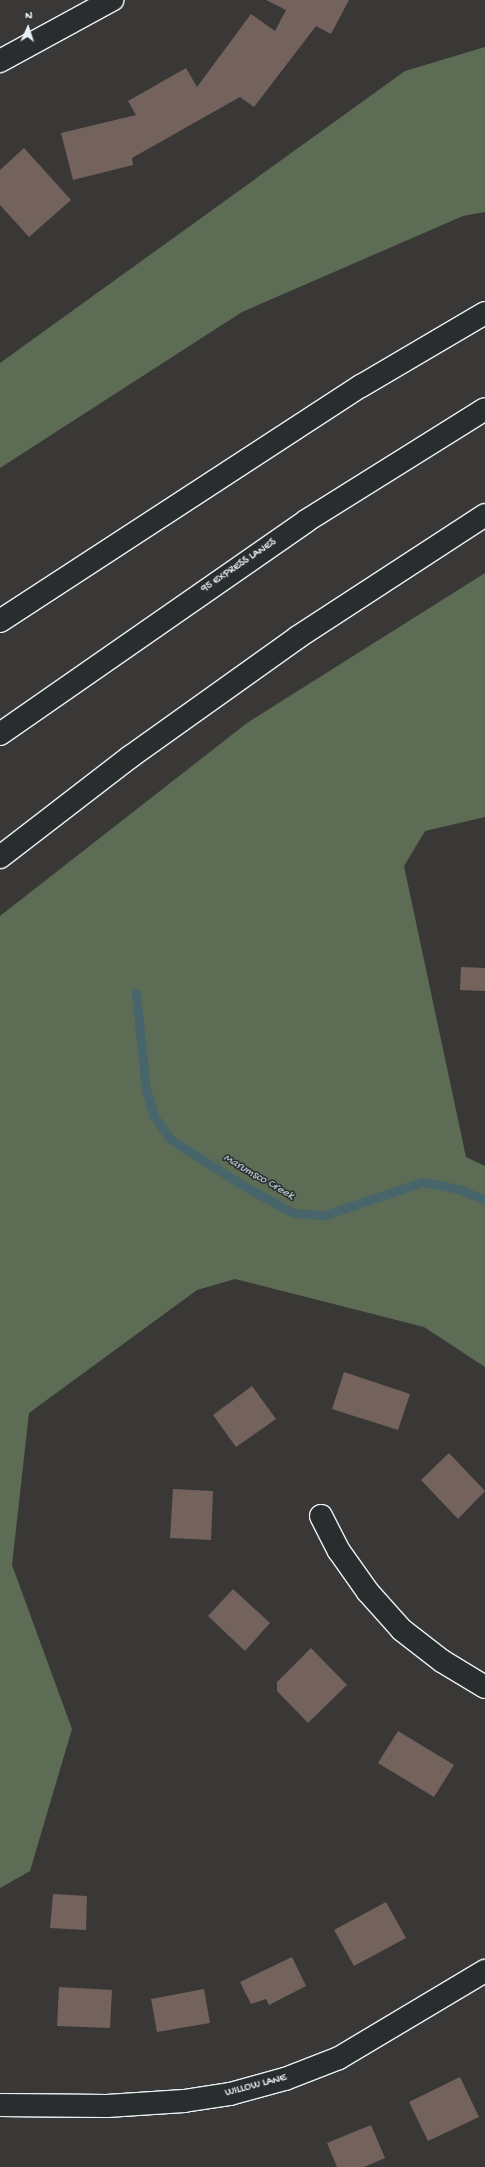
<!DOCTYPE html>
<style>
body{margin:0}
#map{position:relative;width:485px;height:2167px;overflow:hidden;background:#393837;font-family:"Gochi Hand",sans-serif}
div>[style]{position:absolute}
.green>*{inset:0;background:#5d6c54}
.stream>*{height:9px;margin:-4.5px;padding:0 4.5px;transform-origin:4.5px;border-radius:4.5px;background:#48656c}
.building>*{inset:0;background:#74625c}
.roads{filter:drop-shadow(1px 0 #e8f1f8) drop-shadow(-1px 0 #e8f1f8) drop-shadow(0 1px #e8f1f8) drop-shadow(0 -1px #e8f1f8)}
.minor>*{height:22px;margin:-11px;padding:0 11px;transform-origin:11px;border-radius:11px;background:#2a2d2e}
.highway>*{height:22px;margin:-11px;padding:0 11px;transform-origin:11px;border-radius:11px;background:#2a2d2e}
span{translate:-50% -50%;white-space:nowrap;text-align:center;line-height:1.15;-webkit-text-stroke:3px #2a2d2e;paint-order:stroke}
.street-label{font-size:11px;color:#e8f1f8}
.water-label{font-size:12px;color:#a8b9c0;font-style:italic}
.north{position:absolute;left:8px;top:8px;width:40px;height:40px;-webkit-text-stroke:3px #2a2d2e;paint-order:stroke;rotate:3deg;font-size:11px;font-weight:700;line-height:16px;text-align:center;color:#e8f1f8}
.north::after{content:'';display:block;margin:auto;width:14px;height:18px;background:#e8f1f8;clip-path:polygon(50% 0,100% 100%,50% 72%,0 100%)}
</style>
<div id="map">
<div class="green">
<div style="clip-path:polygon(485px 47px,485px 212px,463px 216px,242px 312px,0 468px,0 363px,405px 71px)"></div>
<div style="clip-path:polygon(485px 573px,485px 817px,425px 831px,404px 866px,466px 1157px,485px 1166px,485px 1367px,424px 1327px,235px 1279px,197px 1290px,29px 1413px,12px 1565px,72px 1729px,30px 1871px,0 1888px,0 916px,247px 723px)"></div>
</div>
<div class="stream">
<div style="left:136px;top:993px;width:98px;rotate:84.1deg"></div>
<div style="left:146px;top:1090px;width:27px;rotate:73deg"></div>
<div style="left:154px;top:1116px;width:28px;rotate:55deg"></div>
<div style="left:170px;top:1139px;width:88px;rotate:32.4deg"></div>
<div style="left:244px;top:1186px;width:56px;rotate:28.9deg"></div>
<div style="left:293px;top:1213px;width:32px;rotate:4deg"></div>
<div style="left:325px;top:1215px;width:103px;rotate:-18.6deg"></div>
<div style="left:423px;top:1182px;width:37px;rotate:11deg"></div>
<div style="left:459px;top:1189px;width:28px;rotate:23deg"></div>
</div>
<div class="building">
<div style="clip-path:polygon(266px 0,349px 0,331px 34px,316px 26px,254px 107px,240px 97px,132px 158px,133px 165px,73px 180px,61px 133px,136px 115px,128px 101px,186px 68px,197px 87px,251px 14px,275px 31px,286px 10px)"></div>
<div style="clip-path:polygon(24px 148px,71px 200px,29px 237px,0 205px,0 170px)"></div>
<div style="clip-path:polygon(461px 967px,485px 968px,485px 991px,460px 990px)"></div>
<div style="clip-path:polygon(344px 1372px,410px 1394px,398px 1430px,332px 1409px)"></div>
<div style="clip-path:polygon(252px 1386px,276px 1419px,236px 1447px,213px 1415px)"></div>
<div style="clip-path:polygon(449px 1453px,485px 1491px,458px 1519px,421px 1480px)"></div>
<div style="clip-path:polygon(173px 1489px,213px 1491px,211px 1540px,170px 1538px)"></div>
<div style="clip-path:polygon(233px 1589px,270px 1623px,245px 1651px,208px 1616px)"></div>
<div style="clip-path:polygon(311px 1648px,347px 1685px,308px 1723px,277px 1691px,277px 1682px)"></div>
<div style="clip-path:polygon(398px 1731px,454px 1765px,434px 1797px,378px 1763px)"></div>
<div style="clip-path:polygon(53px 1894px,87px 1896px,86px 1930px,50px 1928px)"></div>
<div style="clip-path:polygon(386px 1902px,406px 1938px,354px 1966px,334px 1930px)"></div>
<div style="clip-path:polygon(292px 1957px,306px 1986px,269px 2005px,266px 1999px,251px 2004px,240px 1982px)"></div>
<div style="clip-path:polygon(59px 1987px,112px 1990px,110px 2028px,57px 2026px)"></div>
<div style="clip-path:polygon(204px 1989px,210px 2023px,157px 2032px,151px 1999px)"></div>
<div style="clip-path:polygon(460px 2077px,479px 2117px,428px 2141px,409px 2102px)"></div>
<div style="clip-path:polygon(371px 2125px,385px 2158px,364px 2167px,337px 2167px,327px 2143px)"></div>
</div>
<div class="roads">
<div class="minor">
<div style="left:0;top:61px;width:128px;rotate:-28.6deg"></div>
<div style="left:321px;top:1516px;width:39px;rotate:63deg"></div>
<div style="left:339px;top:1551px;width:50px;rotate:54.7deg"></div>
<div style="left:368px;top:1592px;width:51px;rotate:48.2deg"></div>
<div style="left:402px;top:1630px;width:51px;rotate:37.8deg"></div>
<div style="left:442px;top:1661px;width:50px;rotate:31.2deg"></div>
<div style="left:0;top:2105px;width:107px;rotate:0.5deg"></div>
<div style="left:107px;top:2106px;width:77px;rotate:-3.7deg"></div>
<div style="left:184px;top:2101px;width:47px;rotate:-8.7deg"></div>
<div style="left:230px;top:2094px;width:57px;rotate:-15.3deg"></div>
<div style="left:285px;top:2079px;width:58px;rotate:-21.3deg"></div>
<div style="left:339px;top:2058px;width:170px;rotate:-30.8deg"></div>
</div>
<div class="highway">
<div style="left:0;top:621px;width:431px;rotate:-33.1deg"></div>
<div style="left:361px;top:386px;width:144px;rotate:-30.5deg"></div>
<div style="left:0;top:734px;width:373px;rotate:-34.8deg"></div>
<div style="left:306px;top:521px;width:211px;rotate:-32deg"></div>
<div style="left:0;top:857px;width:164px;rotate:-37.6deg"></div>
<div style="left:130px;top:757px;width:206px;rotate:-35.5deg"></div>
<div style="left:298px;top:637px;width:223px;rotate:-33.1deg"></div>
</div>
</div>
<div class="street-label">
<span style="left:239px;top:566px;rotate:-34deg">95 EXPRESS LANES</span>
<span style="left:256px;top:2086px;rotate:-15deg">WILLOW LANE</span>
</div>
<div class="water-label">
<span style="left:258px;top:1178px;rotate:30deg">Marumsco Creek</span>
</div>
<div class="north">N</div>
</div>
